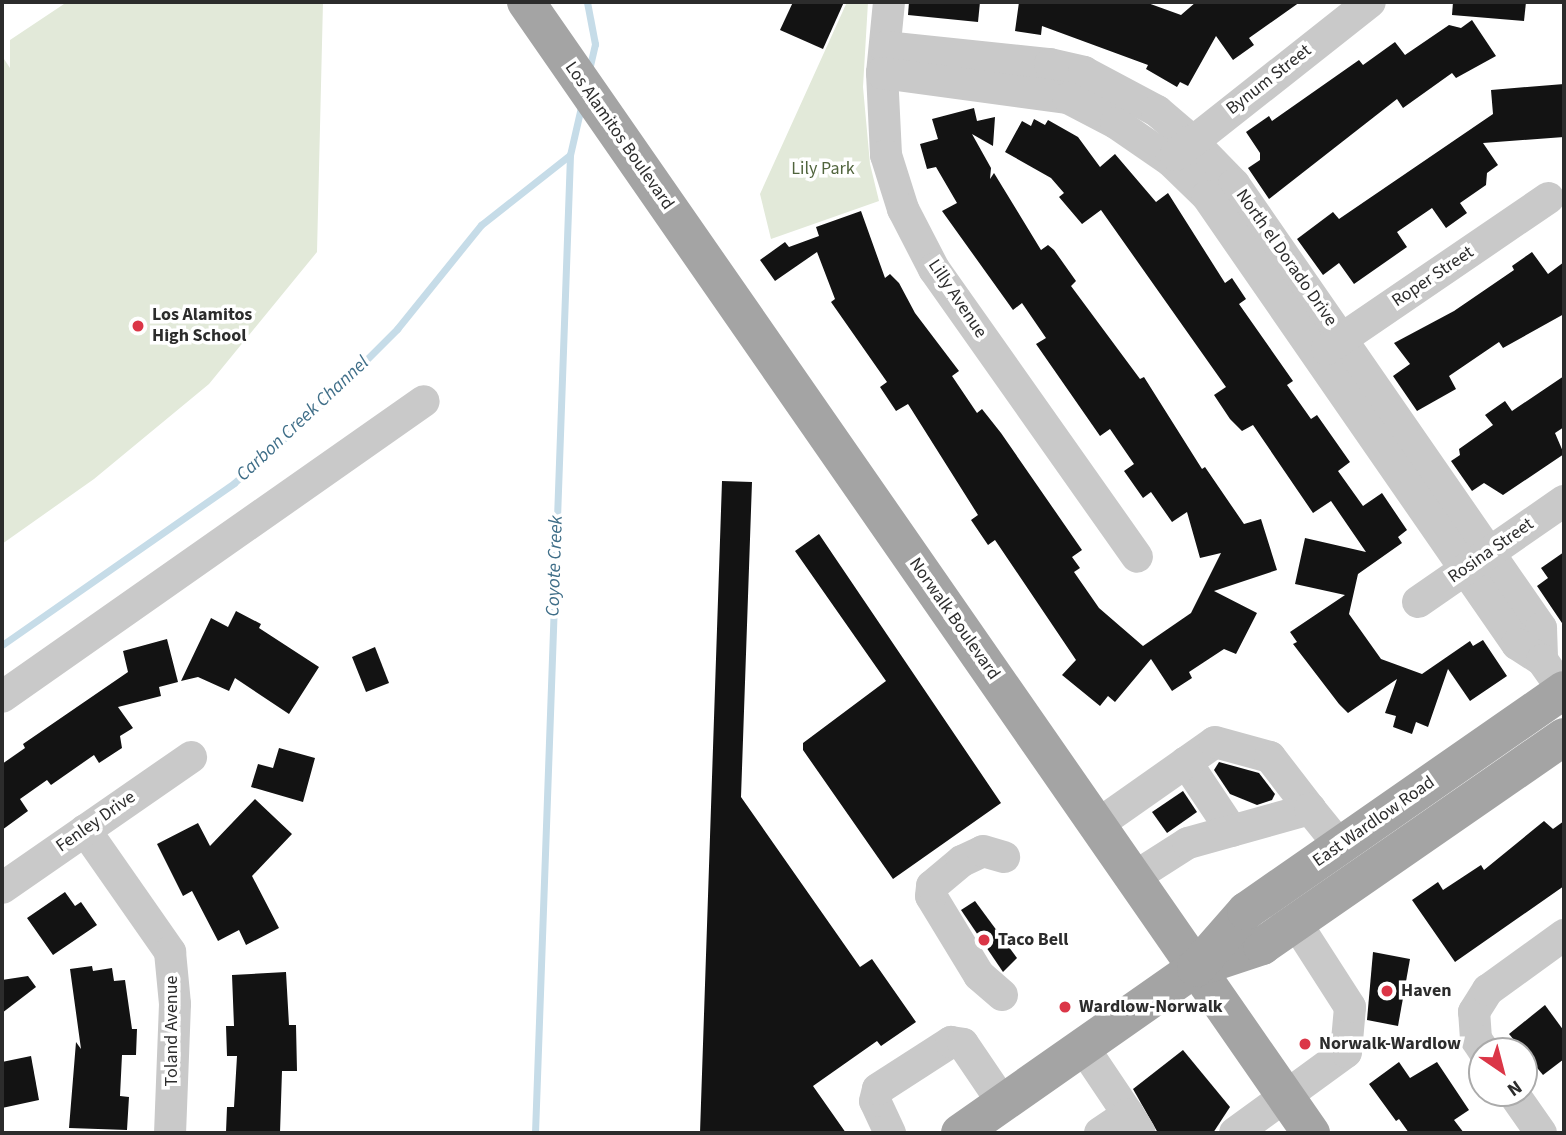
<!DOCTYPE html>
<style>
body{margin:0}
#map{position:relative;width:1566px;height:1135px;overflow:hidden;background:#fff;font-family:"Source Sans 3",sans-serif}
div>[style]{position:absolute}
.green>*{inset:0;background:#e2e9d9}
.stream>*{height:7px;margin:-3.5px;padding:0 3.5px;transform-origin:3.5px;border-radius:3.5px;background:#c6dce8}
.building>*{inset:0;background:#131313}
.minor>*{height:32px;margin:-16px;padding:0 16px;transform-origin:16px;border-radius:16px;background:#c9c9c9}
.major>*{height:38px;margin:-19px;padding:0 19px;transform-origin:19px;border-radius:19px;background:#a4a4a4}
.dots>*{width:19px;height:19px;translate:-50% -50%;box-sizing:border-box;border:4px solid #fff;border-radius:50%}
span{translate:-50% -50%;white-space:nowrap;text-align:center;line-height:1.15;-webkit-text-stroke:7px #fff;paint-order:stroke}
.street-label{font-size:18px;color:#2c2c2c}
.park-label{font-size:18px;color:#50643c}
.poi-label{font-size:18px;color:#2c2c2c;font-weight:700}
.left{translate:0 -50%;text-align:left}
.water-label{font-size:19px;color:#3f6e88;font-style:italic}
.frame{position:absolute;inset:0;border:4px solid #2c2c2c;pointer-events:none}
.north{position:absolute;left:1468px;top:1037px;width:70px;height:70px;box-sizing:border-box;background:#fff;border:2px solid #ababab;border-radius:50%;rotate:145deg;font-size:19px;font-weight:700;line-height:28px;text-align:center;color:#2c2c2c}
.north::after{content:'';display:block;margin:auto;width:24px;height:32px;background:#db3647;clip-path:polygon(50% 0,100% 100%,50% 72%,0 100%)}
</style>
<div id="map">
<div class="green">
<div style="clip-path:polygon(67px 2px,323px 2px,317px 252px,209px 384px,94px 479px,2px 544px,2px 56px,10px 68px,10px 40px)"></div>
<div style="clip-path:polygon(847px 2px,868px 2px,863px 87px,870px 164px,879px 201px,771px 239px,760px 194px)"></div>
</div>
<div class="stream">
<div style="left:587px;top:2px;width:43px;rotate:79.2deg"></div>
<div style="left:595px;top:44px;width:28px;rotate:103deg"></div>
<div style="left:2px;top:645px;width:283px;rotate:-34.9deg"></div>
<div style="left:234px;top:483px;width:110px;rotate:-41.7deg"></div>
<div style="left:316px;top:410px;width:115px;rotate:-45deg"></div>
<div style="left:397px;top:329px;width:134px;rotate:-51.1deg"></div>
<div style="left:481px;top:225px;width:113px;rotate:-38.2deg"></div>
<div style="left:535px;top:1133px;width:979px;rotate:-87.95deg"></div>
<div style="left:570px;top:155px;width:49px;rotate:-77.1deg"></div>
</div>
<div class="building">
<div style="clip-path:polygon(793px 2px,844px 2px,823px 49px,780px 30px)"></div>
<div style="clip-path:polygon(909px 2px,980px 2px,978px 22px,908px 15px)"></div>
<div style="clip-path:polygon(1019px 2px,1145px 2px,1181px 15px,1196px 2px,1300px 2px,1249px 38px,1254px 45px,1233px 60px,1216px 36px,1188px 86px,1180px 82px,1177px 87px,1146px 69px,1148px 65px,1042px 26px,1041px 35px,1015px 31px)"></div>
<div style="clip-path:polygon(1453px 2px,1526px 2px,1524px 21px,1452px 15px)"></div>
<div style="clip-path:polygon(1472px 20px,1496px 56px,1456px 78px,1452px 73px,1403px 108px,1397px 99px,1269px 199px,1248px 168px,1260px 160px,1260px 153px,1246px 132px,1269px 116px,1272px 121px,1359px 60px,1363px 65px,1395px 42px,1405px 55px,1449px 25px,1461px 28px)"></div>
<div style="clip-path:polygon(1564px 84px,1564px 137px,1483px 143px,1498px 165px,1487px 173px,1486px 185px,1460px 203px,1467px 213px,1446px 228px,1432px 208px,1397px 232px,1407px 247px,1354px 284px,1339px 263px,1323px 275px,1297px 239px,1333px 212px,1339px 219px,1493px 114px,1491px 90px)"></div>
<div style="clip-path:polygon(974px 108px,977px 121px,995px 117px,993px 146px,972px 134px,991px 168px,990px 179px,994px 173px,1041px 250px,1048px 245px,1054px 250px,1076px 281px,1071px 286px,1140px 379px,1144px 377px,1202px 469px,1205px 467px,1244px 524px,1261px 519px,1277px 570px,1214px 591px,1257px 613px,1236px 654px,1224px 649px,1189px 672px,1192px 678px,1172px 691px,1151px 659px,1115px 702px,1108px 696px,1100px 706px,1062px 675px,1076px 660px,995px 540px,988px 545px,971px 520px,978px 515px,908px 404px,896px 411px,880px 387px,887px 382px,831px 302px,835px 299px,817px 252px,775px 281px,760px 260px,785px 242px,789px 247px,819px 236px,816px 227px,861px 211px,885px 278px,890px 274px,899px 283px,915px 313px,959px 371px,952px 376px,977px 413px,982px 409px,1001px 433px,1082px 550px,1072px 557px,1080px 568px,1074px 572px,1099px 608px,1143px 646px,1191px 613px,1221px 553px,1200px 558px,1187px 512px,1172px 522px,1151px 492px,1143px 498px,1124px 471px,1134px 464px,1110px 429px,1100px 436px,1036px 344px,1046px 338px,1022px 303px,1013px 310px,942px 211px,957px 203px,936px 167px,927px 169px,920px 144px,938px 139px,932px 119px)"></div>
<div style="clip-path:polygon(1034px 119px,1045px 125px,1048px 120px,1078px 137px,1100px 167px,1115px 154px,1156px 202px,1168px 193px,1225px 283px,1232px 278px,1246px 299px,1239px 304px,1293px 381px,1287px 385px,1311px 419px,1317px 415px,1350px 462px,1338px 471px,1363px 506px,1382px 493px,1407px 530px,1398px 537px,1402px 543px,1358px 574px,1349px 614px,1381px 659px,1422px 674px,1470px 641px,1473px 646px,1483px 640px,1507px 676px,1470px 701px,1448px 669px,1428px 727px,1416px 722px,1412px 734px,1393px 727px,1396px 716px,1385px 713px,1397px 679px,1348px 713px,1339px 704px,1293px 644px,1297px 642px,1290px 632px,1345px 595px,1295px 584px,1305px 538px,1366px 552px,1331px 501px,1313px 513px,1253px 425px,1242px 431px,1230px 419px,1214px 395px,1226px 387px,1101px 210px,1082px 224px,1059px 197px,1064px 193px,1051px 178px,1005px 152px,1022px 121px,1031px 126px)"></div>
<div style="clip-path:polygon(1532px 252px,1548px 274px,1564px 262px,1564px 314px,1503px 348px,1499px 342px,1449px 376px,1456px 389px,1417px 411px,1393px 376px,1410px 364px,1394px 343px,1454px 311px,1514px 270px,1512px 266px)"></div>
<div style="clip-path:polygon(1564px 376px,1564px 427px,1555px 433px,1564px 454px,1503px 495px,1484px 483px,1472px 491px,1451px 461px,1460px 455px,1459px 449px,1493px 425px,1485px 415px,1505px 401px,1512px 411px)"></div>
<div style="clip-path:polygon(722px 481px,752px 482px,741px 797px,860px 967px,872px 959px,916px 1022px,881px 1046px,877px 1041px,813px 1086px,846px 1133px,700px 1133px)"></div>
<div style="clip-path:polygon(819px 534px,1001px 803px,893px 879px,803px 750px,803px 743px,886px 681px,795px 551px)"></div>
<div style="clip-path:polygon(1564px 552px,1564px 626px,1537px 586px,1548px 578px,1541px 568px)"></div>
<div style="clip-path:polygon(236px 611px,261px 624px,259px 628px,319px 667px,289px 714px,235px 678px,229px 691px,198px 677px,181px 681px,211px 618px,228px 627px)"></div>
<div style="clip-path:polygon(167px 639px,178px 682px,159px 687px,161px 696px,118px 707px,133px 728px,120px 736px,122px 748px,99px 763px,94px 755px,51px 785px,47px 780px,20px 799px,28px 811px,2px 830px,2px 764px,25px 748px,23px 744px,128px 672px,123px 651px)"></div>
<div style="clip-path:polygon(375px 647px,389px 683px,366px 692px,352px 657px)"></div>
<div style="clip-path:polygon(279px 748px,315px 758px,303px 802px,251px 787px,258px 764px,273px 768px)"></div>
<div style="clip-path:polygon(1219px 762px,1259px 773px,1275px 794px,1272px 800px,1257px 805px,1230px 794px,1214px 770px)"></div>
<div style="clip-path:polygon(1183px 791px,1197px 812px,1167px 833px,1152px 812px)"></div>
<div style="clip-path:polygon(255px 799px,292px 834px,252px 876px,279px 928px,246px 945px,239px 930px,218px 941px,192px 891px,183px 896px,157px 844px,198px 823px,210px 846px)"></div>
<div style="clip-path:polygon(1544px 821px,1553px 829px,1564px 821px,1564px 886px,1455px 962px,1412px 900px,1438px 882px,1443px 890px,1481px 865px,1484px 870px)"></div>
<div style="clip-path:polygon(65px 892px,75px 906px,81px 902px,97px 925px,53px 955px,27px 918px)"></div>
<div style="clip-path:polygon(975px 901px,1017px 958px,1003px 972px,961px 910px)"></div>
<div style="clip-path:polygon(1373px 952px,1410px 959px,1398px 1026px,1367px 1020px)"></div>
<div style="clip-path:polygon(92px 966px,93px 971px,112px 968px,114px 981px,125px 980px,132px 1029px,137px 1029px,136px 1055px,122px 1055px,120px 1096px,129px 1097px,127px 1130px,69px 1128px,76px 1042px,81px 1049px,70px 969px)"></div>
<div style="clip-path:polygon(286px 972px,289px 1025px,296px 1025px,297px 1071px,282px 1071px,280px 1133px,226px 1132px,227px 1107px,234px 1107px,237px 1056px,227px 1056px,226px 1026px,234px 1026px,232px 975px)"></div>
<div style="clip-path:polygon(28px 976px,36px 987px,2px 1013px,2px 980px)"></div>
<div style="clip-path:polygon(1545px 1005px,1564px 1031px,1564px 1059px,1543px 1075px,1509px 1034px)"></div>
<div style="clip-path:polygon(1183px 1050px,1230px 1107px,1213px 1133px,1158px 1133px,1133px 1089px)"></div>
<div style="clip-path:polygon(31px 1056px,39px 1100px,2px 1108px,2px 1062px)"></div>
<div style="clip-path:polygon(1399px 1062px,1410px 1078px,1437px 1062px,1469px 1110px,1454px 1120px,1464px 1133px,1409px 1133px,1399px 1119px,1396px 1121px,1369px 1084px)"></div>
</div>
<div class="minor">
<div style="left:889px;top:2px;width:71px;rotate:95.6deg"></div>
<div style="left:882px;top:73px;width:82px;rotate:87.2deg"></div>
<div style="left:886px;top:155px;width:57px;rotate:72.5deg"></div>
<div style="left:903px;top:209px;width:68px;rotate:62.7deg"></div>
<div style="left:934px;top:269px;width:352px;rotate:54.8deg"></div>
<div style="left:885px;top:47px;width:166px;rotate:5.9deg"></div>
<div style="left:1050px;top:64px;width:35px;rotate:13deg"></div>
<div style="left:1084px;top:72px;width:83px;rotate:28.1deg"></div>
<div style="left:1157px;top:111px;width:45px;rotate:40.5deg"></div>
<div style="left:1191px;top:140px;width:62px;rotate:45.7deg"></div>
<div style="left:1234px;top:184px;width:540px;rotate:55.34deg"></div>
<div style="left:1541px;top:628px;width:32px;rotate:88deg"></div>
<div style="left:882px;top:73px;width:188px;rotate:7.7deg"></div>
<div style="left:1068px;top:98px;width:54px;rotate:27.5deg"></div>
<div style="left:1116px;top:123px;width:67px;rotate:34.6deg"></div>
<div style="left:1171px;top:161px;width:50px;rotate:44.2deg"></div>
<div style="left:1207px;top:196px;width:545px;rotate:55.32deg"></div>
<div style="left:1517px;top:644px;width:30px;rotate:33deg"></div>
<div style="left:1542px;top:660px;width:39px;rotate:55deg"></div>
<div style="left:1176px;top:155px;width:247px;rotate:-38.3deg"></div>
<div style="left:1327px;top:349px;width:268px;rotate:-34.3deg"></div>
<div style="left:1418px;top:602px;width:178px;rotate:-34.7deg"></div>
<div style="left:2px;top:697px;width:515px;rotate:-35.05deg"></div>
<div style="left:1186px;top:762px;width:83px;rotate:56.3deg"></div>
<div style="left:1097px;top:825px;width:144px;rotate:-35.1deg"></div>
<div style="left:1215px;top:742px;width:57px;rotate:15.3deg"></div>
<div style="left:1270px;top:757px;width:66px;rotate:52.4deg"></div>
<div style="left:85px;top:830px;width:149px;rotate:55.1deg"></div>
<div style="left:170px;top:952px;width:52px;rotate:84.5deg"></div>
<div style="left:175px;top:1004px;width:129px;rotate:92.2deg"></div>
<div style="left:1133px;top:878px;width:65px;rotate:-32.5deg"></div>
<div style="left:1188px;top:843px;width:127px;rotate:-15.6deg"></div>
<div style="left:1310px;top:809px;width:48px;rotate:51deg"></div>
<div style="left:2px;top:888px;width:230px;rotate:-34.7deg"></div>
<div style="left:1002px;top:995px;width:30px;rotate:-139deg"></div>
<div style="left:979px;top:975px;width:92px;rotate:-121.3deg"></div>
<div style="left:931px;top:896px;width:10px;rotate:-84deg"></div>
<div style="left:932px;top:886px;width:39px;rotate:-40deg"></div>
<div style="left:962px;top:861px;width:23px;rotate:-25deg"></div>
<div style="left:983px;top:851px;width:22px;rotate:16deg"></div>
<div style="left:1083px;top:1047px;width:81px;rotate:56.1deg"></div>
<div style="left:1484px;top:1051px;width:14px;rotate:-124deg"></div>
<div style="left:1476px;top:1039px;width:27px;rotate:-94deg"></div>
<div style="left:1474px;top:1012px;width:26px;rotate:-58deg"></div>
<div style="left:1488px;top:990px;width:94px;rotate:-35.9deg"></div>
<div style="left:1513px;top:1093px;width:49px;rotate:55deg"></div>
<div style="left:890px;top:1133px;width:35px;rotate:-115deg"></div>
<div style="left:875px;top:1101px;width:12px;rotate:-76deg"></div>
<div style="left:878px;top:1089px;width:87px;rotate:-32.8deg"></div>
<div style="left:951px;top:1042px;width:12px;rotate:9deg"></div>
<div style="left:963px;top:1044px;width:71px;rotate:55.9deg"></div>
<div style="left:1100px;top:1133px;width:34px;rotate:-34deg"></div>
<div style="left:1128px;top:1114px;width:22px;rotate:58deg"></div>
<div style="left:1235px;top:1133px;width:137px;rotate:-36.1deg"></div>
<div style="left:1346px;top:1052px;width:45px;rotate:-84.9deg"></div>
<div style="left:1350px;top:1007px;width:100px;rotate:-122.7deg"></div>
</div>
<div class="major">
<div style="left:526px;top:2px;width:1377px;rotate:55.24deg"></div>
<div style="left:1196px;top:968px;width:70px;rotate:-18.4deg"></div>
<div style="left:1262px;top:946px;width:367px;rotate:-34.7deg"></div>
<div style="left:960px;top:1133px;width:288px;rotate:-35deg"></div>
<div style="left:1196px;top:968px;width:76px;rotate:-48.7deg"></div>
<div style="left:1246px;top:911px;width:387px;rotate:-34.8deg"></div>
</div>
<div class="dots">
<div style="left:138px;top:326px;background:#db3647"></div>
<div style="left:984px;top:940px;background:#db3647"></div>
<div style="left:1387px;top:991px;background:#db3647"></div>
<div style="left:1065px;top:1007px;background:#db3647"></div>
<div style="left:1305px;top:1044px;background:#db3647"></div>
</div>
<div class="street-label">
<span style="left:1269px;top:80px;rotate:-38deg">Bynum Street</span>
<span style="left:619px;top:136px;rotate:55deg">Los Alamitos Boulevard</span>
<span style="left:1286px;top:258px;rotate:55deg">North el Dorado Drive</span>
<span style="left:1433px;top:277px;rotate:-34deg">Roper Street</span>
<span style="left:957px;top:299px;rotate:56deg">Lilly Avenue</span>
<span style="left:1491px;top:551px;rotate:-35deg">Rosina Street</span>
<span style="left:954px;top:619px;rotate:55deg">Norwalk Boulevard</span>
<span style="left:96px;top:822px;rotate:-35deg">Fenley Drive</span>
<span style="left:1374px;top:822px;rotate:-35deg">East Wardlow Road</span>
<span style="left:172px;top:1031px;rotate:-90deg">Toland Avenue</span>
</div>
<div class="park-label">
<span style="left:823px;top:169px">Lily Park</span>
</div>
<div class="poi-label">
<span class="left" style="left:152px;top:326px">Los Alamitos<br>High School</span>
<span class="left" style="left:998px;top:940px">Taco Bell</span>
<span class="left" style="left:1401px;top:991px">Haven</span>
<span class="left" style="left:1079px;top:1007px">Wardlow-Norwalk</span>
<span class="left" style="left:1319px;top:1044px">Norwalk-Wardlow</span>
</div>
<div class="water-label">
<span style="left:303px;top:419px;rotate:-43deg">Carbon Creek Channel</span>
<span style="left:555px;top:566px;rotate:-88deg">Coyote Creek</span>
</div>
<div class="frame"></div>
<div class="north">N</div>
</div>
